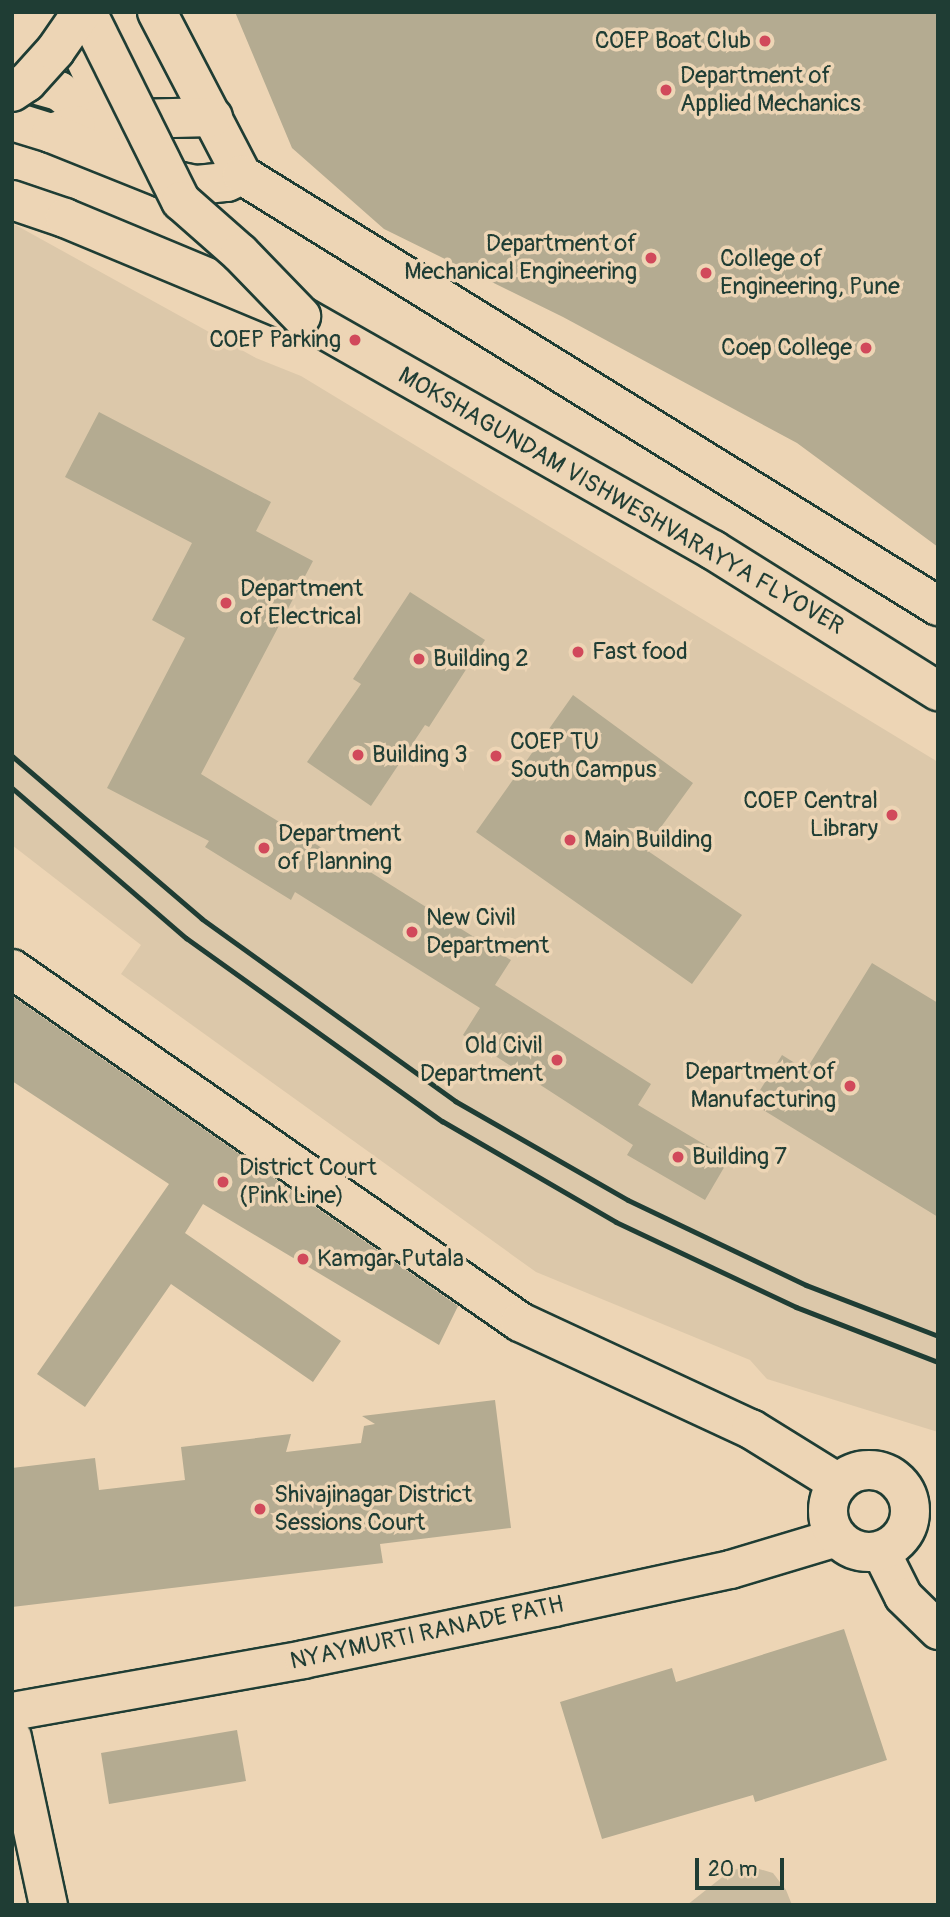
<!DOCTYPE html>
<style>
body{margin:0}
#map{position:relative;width:950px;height:1917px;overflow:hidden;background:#edd5b5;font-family:Pangolin,sans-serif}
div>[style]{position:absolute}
.built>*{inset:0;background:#dcc8aa}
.green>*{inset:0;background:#cbbca0}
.building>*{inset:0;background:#b4ab91}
.roads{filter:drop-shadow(2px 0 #1f3d34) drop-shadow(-2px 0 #1f3d34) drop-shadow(0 2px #1f3d34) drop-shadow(0 -2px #1f3d34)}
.minor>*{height:37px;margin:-18.5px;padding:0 18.5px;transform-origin:18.5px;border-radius:18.5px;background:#edd5b5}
.major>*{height:38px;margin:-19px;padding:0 19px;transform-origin:19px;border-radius:19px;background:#edd5b5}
.major>.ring{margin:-19px;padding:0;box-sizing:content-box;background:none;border:38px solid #edd5b5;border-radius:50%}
.highway>*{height:38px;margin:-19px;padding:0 19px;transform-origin:19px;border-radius:19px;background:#edd5b5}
.rail>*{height:5px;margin:-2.5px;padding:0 2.5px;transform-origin:2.5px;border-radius:2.5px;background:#1f3d34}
.bridges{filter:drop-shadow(2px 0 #1f3d34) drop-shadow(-2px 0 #1f3d34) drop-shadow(0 2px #1f3d34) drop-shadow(0 -2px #1f3d34)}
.highway-bridge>*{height:38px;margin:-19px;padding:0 19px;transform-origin:19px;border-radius:19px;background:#edd5b5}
.dots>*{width:19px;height:19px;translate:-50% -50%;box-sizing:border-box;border:4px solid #edd5b5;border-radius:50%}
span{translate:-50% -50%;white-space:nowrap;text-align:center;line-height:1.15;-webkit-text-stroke:7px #edd5b5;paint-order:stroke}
.poi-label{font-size:24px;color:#1f3d34}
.right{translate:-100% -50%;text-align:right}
.left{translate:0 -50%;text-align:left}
.street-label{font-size:24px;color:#1f3d34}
.frame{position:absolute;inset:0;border:14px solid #1f3d34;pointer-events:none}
.scale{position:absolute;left:695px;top:1858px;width:89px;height:32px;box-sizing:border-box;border:4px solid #1f3d34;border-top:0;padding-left:9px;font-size:21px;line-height:24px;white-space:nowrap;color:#1f3d34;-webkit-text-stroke:5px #edd5b5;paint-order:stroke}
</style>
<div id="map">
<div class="built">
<div style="clip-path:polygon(12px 223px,256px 358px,301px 376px,938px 762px,938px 1432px,767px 1379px,750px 1360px,536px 1272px,121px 974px,141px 945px,12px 845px)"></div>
</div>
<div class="green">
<div style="clip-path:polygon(749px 1866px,773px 1873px,786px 1890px,792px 1905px,687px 1905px,730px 1871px)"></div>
</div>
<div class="building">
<div style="clip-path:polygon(235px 12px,938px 12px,938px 547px,797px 443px,563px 317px,384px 229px,292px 148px)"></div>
<div style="clip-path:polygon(99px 412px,271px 502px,256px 531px,313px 561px,201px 774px,340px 859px,343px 855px,511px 960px,495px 985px,651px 1084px,638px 1105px,729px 1159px,705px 1200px,627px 1155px,633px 1145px,463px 1035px,480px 1008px,295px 892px,291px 900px,205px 847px,209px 841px,107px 788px,185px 638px,152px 620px,192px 543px,65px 477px)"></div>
<div style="clip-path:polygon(410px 592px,485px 640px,429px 727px,425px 725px,371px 806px,307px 762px,361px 684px,353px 679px)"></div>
<div style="clip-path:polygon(573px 695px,693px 783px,645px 849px,742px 915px,692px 984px,476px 832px)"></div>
<div style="clip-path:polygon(872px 963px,938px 1003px,938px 1217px,752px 1103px,782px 1055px,806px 1070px)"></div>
<div style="clip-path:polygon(12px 996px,458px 1306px,439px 1345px,203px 1204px,185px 1233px,341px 1341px,313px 1382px,171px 1284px,85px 1407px,37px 1374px,169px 1184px,12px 1081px)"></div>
<div style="clip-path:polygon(495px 1400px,511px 1528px,380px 1544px,383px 1563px,12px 1607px,12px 1468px,95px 1458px,99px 1490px,185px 1480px,181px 1447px,291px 1434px,286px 1452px,361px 1443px,364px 1426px,375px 1424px,362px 1416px)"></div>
<div style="clip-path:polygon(844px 1629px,887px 1760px,755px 1802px,753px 1795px,602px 1839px,560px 1702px,672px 1668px,676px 1682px)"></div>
<div style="clip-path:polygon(237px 1730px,246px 1781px,109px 1804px,101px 1753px)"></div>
</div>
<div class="roads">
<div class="minor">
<div style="left:880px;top:1550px;width:51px;rotate:63.4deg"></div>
<div style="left:903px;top:1596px;width:49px;rotate:44.2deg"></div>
<div style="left:12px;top:1711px;width:296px;rotate:-10.1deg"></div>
<div style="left:303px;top:1659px;width:256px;rotate:-11.7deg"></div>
<div style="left:554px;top:1607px;width:180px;rotate:-12.2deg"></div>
<div style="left:730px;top:1569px;width:112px;rotate:-16.7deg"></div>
<div style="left:12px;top:1737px;width:172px;rotate:77.9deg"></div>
</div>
<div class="major">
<div style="left:12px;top:969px;width:619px;rotate:34.79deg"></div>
<div style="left:520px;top:1322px;width:255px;rotate:24.9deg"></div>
<div style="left:751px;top:1429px;width:102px;rotate:31.8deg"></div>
<div class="ring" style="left:828px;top:1470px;width:44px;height:44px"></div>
</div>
<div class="highway">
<div style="left:63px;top:12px;width:138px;rotate:64.7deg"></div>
<div style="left:157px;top:12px;width:184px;rotate:62.5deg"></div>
<div style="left:12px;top:42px;width:11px;rotate:-34deg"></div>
<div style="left:21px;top:36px;width:29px;rotate:-56deg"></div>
<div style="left:12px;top:78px;width:49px;rotate:15.5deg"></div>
<div style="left:59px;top:91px;width:46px;rotate:38.9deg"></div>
<div style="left:95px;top:120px;width:118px;rotate:-1.5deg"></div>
<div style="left:12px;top:121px;width:41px;rotate:17.1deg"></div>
<div style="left:51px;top:133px;width:26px;rotate:-18deg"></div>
<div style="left:51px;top:133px;width:121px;rotate:21.9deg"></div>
<div style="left:163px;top:178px;width:35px;rotate:12deg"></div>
<div style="left:197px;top:185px;width:30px;rotate:-6deg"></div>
<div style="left:227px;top:182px;width:17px;rotate:-25deg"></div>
<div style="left:242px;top:175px;width:819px;rotate:31.77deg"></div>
<div style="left:12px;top:200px;width:56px;rotate:18.8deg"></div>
<div style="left:65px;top:218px;width:256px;rotate:22.6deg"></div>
<div style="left:301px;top:316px;width:474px;rotate:29.6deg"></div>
<div style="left:713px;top:550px;width:266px;rotate:32.1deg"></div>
</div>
</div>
<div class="rail">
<div style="left:12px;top:756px;width:250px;rotate:40.6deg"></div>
<div style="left:202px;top:919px;width:312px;rotate:35.7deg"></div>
<div style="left:455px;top:1101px;width:199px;rotate:29.8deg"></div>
<div style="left:628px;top:1200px;width:197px;rotate:25.5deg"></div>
<div style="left:806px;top:1285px;width:142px;rotate:21.1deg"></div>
<div style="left:12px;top:788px;width:230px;rotate:40.8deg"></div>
<div style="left:186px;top:938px;width:315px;rotate:35.6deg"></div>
<div style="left:442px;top:1121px;width:201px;rotate:30.1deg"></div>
<div style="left:616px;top:1222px;width:199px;rotate:25.3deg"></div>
<div style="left:796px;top:1307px;width:152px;rotate:21.2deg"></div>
</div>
<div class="bridges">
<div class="highway-bridge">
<div style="left:87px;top:12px;width:211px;rotate:63.6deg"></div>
<div style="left:181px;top:201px;width:79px;rotate:41.4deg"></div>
<div style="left:240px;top:253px;width:88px;rotate:45.9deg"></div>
<div style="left:12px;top:92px;width:18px;rotate:-34deg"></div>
<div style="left:27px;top:82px;width:42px;rotate:-47.9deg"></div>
<div style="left:55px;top:51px;width:47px;rotate:-55.3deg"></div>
</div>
</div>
<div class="dots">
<div style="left:765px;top:41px;background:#d1495b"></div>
<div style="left:666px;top:90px;background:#d1495b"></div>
<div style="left:651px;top:258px;background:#d1495b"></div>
<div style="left:706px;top:273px;background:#d1495b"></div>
<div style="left:355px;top:340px;background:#d1495b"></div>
<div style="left:866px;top:348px;background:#d1495b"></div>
<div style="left:226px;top:603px;background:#d1495b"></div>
<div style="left:578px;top:652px;background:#d1495b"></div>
<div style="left:419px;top:659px;background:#d1495b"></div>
<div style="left:358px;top:755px;background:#d1495b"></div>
<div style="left:496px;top:756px;background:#d1495b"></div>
<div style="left:892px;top:815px;background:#d1495b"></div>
<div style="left:570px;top:840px;background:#d1495b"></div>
<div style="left:264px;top:848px;background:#d1495b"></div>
<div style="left:412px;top:932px;background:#d1495b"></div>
<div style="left:557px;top:1060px;background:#d1495b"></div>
<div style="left:850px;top:1086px;background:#d1495b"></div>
<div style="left:678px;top:1157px;background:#d1495b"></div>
<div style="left:223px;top:1182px;background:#d1495b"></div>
<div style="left:303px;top:1259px;background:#d1495b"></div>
<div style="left:260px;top:1509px;background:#d1495b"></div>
</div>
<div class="poi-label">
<span class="right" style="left:751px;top:41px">COEP Boat Club</span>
<span class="left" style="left:680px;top:90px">Department of<br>Applied Mechanics</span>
<span class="right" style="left:637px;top:258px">Department of<br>Mechanical Engineering</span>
<span class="left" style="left:720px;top:273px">College of<br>Engineering, Pune</span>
<span class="right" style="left:341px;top:340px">COEP Parking</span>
<span class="right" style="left:852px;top:348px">Coep College</span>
<span class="left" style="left:240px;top:603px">Department<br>of Electrical</span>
<span class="left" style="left:592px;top:652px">Fast food</span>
<span class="left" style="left:433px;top:659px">Building 2</span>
<span class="left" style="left:510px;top:756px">COEP TU<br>South Campus</span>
<span class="left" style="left:372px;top:755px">Building 3</span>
<span class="right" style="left:878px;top:815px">COEP Central<br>Library</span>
<span class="left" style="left:278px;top:848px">Department<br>of Planning</span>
<span class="left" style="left:584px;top:840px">Main Building</span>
<span class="left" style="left:426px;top:932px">New Civil<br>Department</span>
<span class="right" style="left:543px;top:1060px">Old Civil<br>Department</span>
<span class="right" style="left:836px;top:1086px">Department of<br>Manufacturing</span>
<span class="left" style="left:692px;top:1157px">Building 7</span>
<span class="left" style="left:239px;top:1182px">District Court<br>(Pink Line)</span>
<span class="left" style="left:317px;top:1259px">Kamgar Putala</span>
<span class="left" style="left:274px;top:1509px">Shivajinagar District<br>Sessions Court</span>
</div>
<div class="street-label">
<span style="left:621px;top:501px;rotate:30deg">MOKSHAGUNDAM VISHWESHVARAYYA FLYOVER</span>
<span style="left:427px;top:1633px;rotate:-12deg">NYAYMURTI RANADE PATH</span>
</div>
<div class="frame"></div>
<div class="scale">20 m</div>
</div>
